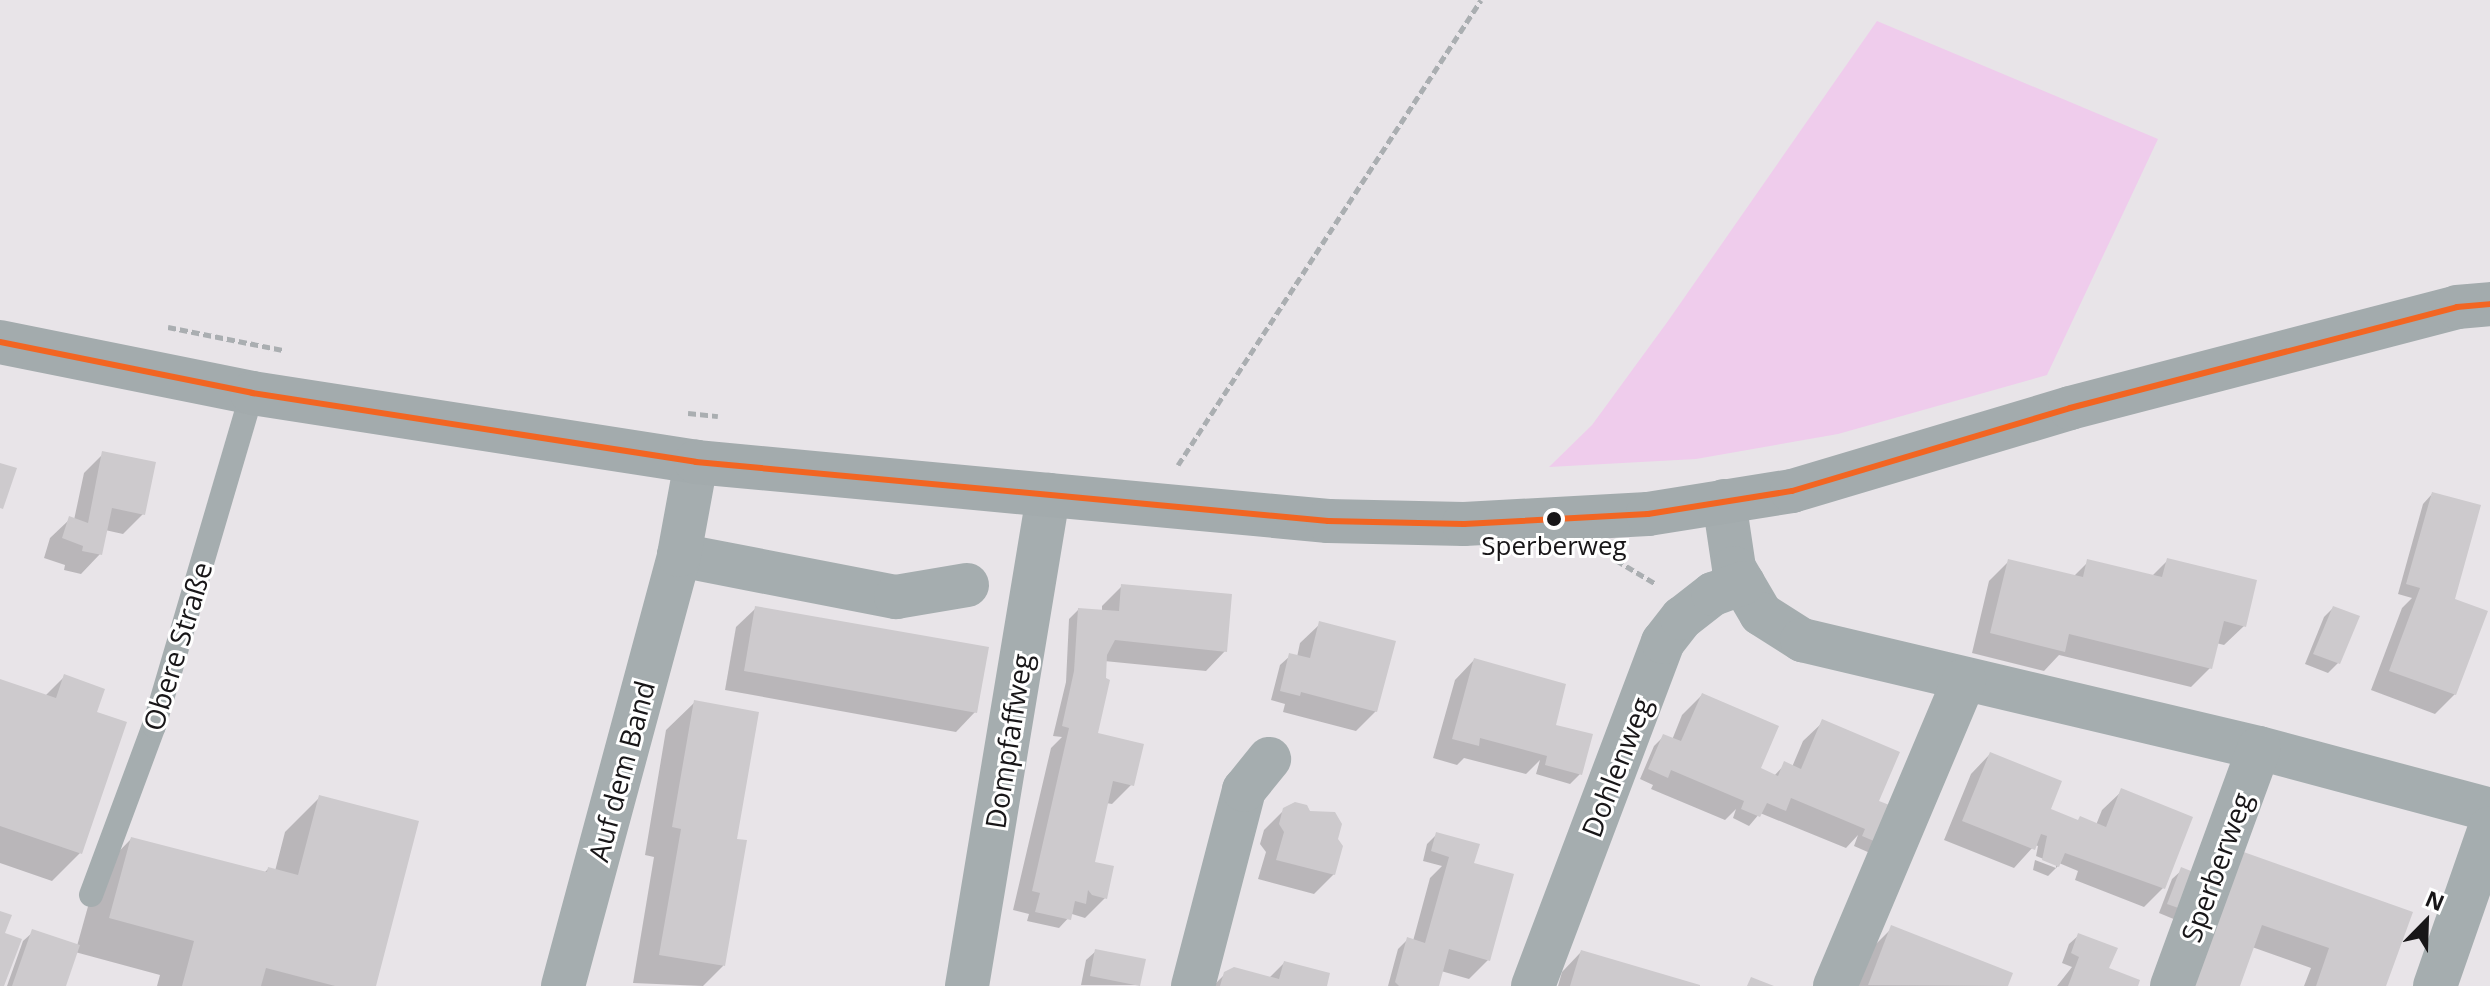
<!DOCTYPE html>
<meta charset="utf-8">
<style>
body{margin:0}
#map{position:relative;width:2490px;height:986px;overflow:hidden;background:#e8e4e8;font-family:"Open Sans",sans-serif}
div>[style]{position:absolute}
.green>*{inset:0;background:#efccec}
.shadow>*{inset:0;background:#0003}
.building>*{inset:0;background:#cdcacd}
.path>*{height:5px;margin-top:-2.5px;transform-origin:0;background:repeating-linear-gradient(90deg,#aaaeb1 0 8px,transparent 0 12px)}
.lane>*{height:24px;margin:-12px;padding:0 12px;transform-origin:12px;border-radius:12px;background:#a5adaf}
.street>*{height:44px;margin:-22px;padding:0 22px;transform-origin:22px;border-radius:22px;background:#a5adaf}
.secondary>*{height:44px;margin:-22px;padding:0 22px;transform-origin:22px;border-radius:22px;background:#a3abad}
.bus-1>*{height:6px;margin:-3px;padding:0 3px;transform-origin:3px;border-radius:3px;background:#f26522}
.dots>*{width:22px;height:22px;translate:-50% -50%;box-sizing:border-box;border:4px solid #fff;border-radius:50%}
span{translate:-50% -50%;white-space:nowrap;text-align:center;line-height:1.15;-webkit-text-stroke:6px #fff;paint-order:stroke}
.bus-label{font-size:26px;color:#181618}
.street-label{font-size:28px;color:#181618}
.north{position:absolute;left:2386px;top:882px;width:80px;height:80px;-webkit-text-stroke:6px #fff;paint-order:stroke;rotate:23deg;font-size:22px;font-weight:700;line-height:32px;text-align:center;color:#181618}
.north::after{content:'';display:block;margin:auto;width:28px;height:36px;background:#181618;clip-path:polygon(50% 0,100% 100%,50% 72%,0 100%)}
</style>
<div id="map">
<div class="green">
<div style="clip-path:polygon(1877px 21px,2158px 139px,2047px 375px,1838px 434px,1696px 459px,1549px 467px,1592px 425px,1668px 321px)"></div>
</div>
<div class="shadow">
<div style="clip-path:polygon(103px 454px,143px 514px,123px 534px,105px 530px,100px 554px,81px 574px,64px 570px,65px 565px,44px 558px,50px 538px,70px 519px,74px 520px,84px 473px)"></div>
<div style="clip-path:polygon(2432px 494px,2453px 600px,2455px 694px,2435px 714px,2371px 690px,2402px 608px,2412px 598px,2398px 594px,2423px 504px)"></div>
<div style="clip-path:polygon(2009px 561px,2073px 577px,2088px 562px,2151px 577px,2167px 561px,2244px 626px,2224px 645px,2216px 643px,2210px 668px,2191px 687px,2059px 655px,2044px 671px,1972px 653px,1989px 581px)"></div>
<div style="clip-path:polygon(1122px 586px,1225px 651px,1206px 671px,1104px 661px,1096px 732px,1132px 784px,1112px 804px,1106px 803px,1093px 863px,1112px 868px,1105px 898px,1085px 918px,1072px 914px,1059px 928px,1027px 921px,1029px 914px,1013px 910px,1051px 748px,1062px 737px,1053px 736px,1066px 682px,1069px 619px,1078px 610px,1102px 611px,1102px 606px)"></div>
<div style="clip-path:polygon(756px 608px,975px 712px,956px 732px,725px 690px,736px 627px)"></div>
<div style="clip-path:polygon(2333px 608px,2338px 663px,2328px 673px,2305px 664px,2324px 617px)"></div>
<div style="clip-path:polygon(1320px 624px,1376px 711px,1356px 731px,1283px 712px,1285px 704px,1271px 700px,1280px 665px,1290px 656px,1297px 657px,1300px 643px)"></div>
<div style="clip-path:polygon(1474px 660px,1551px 732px,1580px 774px,1570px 784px,1536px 774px,1540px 760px,1526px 774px,1464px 758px,1457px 765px,1433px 758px,1455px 680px)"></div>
<div style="clip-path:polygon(64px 677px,95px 713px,80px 853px,52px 881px,0 863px,0 681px,45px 696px)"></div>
<div style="clip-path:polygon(1702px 695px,1758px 769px,1774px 776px,1785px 764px,1792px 767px,1803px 741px,1823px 722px,1876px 802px,1894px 809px,1870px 853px,1854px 846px,1858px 835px,1846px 848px,1760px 813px,1749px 826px,1733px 818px,1736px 809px,1725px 820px,1651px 789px,1653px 785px,1640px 779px,1654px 746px,1664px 736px,1672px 740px,1682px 715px)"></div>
<div style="clip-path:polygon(695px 702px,735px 840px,723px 966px,703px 986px,633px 983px,654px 857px,645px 855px,666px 730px)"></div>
<div style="clip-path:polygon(1990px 754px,2046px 817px,2096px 825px,2102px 810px,2122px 791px,2163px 888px,2144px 907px,2075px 880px,2078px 871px,2059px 863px,2058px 866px,2048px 876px,2033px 870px,2035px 860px,2056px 868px,2056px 864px,2036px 856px,2038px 846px,2035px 845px,2014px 868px,1944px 840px,1971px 774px)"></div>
<div style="clip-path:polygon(320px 797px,374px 986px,157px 986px,160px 975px,75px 952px,63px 986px,7px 986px,23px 941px,33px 932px,77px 946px,97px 874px,131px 839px,264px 873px,268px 869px,275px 871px,285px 832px)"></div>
<div style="clip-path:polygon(1284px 810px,1336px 839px,1334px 874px,1314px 894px,1258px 879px,1266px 852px,1260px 844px,1264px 830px)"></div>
<div style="clip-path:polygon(1437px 834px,1472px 862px,1488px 960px,1469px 979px,1441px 971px,1437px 986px,1388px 986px,1398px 949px,1408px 939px,1413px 941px,1430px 878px,1442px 866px,1423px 861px,1427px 844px)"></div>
<div style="clip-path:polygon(2239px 853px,2384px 986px,2304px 986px,2311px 968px,2252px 947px,2237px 986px)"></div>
<div style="clip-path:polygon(2182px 870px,2199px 876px,2176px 920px,2159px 913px,2172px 879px)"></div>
<div style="clip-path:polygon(1892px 928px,2011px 974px,2006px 986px,1852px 986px,1864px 956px)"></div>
<div style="clip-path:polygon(2079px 935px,2107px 969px,2136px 986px,2057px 986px,2072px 967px,2062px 963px,2069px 944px)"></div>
<div style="clip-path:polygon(1096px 951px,1139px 985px,1081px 985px,1086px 960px)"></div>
<div style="clip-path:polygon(1581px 952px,1694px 986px,1558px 986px,1562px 972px)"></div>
<div style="clip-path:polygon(1284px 963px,1325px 986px,1213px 986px,1225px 974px,1269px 978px)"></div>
</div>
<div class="building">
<div style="clip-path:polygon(102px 451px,156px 462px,145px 515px,112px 508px,102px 555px,82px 551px,83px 546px,62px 538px,69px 516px,88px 523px)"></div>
<div style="clip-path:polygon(0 463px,17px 468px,3px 509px,0 508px)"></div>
<div style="clip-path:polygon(2432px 492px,2481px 505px,2455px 599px,2488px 611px,2456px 695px,2389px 671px,2420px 588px,2406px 584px)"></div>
<div style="clip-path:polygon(2167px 558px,2257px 580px,2246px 627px,2224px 621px,2212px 669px,2069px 634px,2065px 652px,1990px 633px,2008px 559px,2083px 577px,2087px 559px,2162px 577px)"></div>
<div style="clip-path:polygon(1121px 584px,1232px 594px,1227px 652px,1115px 640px,1107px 655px,1106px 678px,1110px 680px,1098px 733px,1144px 744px,1134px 786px,1113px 781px,1095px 862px,1114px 866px,1107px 899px,1092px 895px,1088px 890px,1086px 904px,1075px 901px,1071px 920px,1035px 912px,1040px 893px,1032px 891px,1069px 728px,1062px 726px,1074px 671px,1078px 608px,1119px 611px)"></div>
<div style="clip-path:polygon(755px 606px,989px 647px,977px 713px,744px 671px)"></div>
<div style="clip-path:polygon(2333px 606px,2360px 616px,2340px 664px,2313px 654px)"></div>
<div style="clip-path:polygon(1319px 621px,1396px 641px,1377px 712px,1301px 692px,1300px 696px,1280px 691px,1289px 653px,1310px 658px)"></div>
<div style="clip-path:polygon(1474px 658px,1566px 684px,1556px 725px,1593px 734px,1582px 775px,1545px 765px,1547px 756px,1480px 738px,1479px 746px,1452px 739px)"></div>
<div style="clip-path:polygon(64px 674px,105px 689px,97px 712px,127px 722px,82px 854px,0 826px,0 679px,56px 698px)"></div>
<div style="clip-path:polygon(1702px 693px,1779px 726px,1761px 768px,1778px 776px,1784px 761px,1801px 769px,1822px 719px,1900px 752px,1879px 801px,1897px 808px,1881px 844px,1862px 836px,1865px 829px,1791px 798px,1786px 811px,1767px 803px,1760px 817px,1741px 809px,1744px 801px,1671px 770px,1668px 778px,1648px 769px,1663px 734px,1681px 741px)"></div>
<div style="clip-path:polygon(694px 700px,759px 712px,737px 839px,747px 840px,725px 966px,659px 955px,681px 829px,672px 827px)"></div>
<div style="clip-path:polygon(1990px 752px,2062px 781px,2051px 809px,2078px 820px,2080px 816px,2106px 827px,2121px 788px,2193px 817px,2165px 889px,2065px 853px,2059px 867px,2042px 860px,2047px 836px,2041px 834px,2035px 850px,1962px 821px)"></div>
<div style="clip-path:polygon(319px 795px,419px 821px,376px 986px,335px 986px,266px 968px,261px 986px,182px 986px,194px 941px,109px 918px,131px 837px,267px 872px,268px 867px,298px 875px)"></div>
<div style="clip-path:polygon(1295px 802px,1307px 805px,1310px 811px,1335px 812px,1342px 824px,1338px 839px,1343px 846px,1335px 875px,1276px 860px,1284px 832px,1279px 824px,1283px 808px)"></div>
<div style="clip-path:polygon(1436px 832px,1480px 844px,1474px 863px,1514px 874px,1490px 961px,1449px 949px,1439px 986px,1399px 986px,1395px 982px,1407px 937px,1425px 943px,1449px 857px,1431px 851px)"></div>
<div style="clip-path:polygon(2238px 850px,2413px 912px,2386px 986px,2316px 986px,2329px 948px,2262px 925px,2240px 986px,2188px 986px)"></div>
<div style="clip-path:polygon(2181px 867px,2201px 875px,2187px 911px,2167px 904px)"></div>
<div style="clip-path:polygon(0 911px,12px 915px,5px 933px,22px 939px,4px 986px,0 986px)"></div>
<div style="clip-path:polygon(1891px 925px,2013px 973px,2008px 986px,1868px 985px)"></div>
<div style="clip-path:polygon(32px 929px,80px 945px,66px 986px,12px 986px)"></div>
<div style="clip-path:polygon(2078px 933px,2118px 948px,2109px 968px,2140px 980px,2138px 986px,2068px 986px,2079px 957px,2071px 953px)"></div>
<div style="clip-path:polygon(1095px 949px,1146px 959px,1140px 986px,1090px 976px)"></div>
<div style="clip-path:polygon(1581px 950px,1700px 985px,1700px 986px,1570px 986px)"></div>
<div style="clip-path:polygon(1284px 961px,1330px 973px,1327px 986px,1220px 986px,1224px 972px,1234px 967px,1279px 979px)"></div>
<div style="clip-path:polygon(1751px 977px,1774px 986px,1747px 986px)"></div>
</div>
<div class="path">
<div style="left:168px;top:327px;width:117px;rotate:11.3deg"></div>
<div style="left:688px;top:413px;width:30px;rotate:6deg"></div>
<div style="left:1178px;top:465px;width:555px;rotate:-56.91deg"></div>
<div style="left:1616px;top:560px;width:47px;rotate:31deg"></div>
</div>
<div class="lane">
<div style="left:91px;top:895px;width:180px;rotate:-69.6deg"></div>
<div style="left:154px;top:726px;width:347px;rotate:-73.6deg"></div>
</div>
<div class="street">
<div style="left:1724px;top:501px;width:68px;rotate:81.5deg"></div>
<div style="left:1734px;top:568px;width:53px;rotate:59.6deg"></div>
<div style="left:1761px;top:614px;width:49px;rotate:32.4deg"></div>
<div style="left:1802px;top:640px;width:470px;rotate:13.3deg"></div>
<div style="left:2259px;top:748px;width:239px;rotate:15deg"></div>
<div style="left:679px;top:555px;width:221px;rotate:11deg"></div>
<div style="left:896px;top:597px;width:72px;rotate:-9.6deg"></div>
<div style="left:563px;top:986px;width:446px;rotate:-74.9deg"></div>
<div style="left:679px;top:555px;width:95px;rotate:-79.6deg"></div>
<div style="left:967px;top:986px;width:498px;rotate:-80.6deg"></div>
<div style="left:1193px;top:986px;width:203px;rotate:-75.4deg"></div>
<div style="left:1244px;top:790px;width:40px;rotate:-51deg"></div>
<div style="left:1533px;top:986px;width:368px;rotate:-69.3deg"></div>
<div style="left:1663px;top:642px;width:31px;rotate:-52deg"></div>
<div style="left:1682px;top:618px;width:39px;rotate:-38deg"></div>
<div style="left:1713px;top:594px;width:32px;rotate:-20deg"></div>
<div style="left:1835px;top:986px;width:332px;rotate:-67.1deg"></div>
<div style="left:2172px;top:986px;width:253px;rotate:-69.9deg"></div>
<div style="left:2435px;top:986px;width:167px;rotate:-70.8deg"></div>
</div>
<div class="secondary">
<div style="left:0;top:342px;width:257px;rotate:11.4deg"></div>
<div style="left:252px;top:393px;width:449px;rotate:8.8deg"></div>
<div style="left:696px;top:462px;width:635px;rotate:5.33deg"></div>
<div style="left:1328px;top:521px;width:136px;rotate:1.3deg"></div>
<div style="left:1464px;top:524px;width:184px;rotate:-3.1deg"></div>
<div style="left:1648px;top:514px;width:146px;rotate:-9.1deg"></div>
<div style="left:1792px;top:491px;width:290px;rotate:-16.6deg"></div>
<div style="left:2070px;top:408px;width:400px;rotate:-14.6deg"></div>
<div style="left:2457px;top:307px;width:33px;rotate:-5deg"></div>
</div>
<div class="bus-1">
<div style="left:0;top:342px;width:257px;rotate:11.4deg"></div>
<div style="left:252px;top:393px;width:449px;rotate:8.8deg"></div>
<div style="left:696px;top:462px;width:635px;rotate:5.33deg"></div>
<div style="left:1328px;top:521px;width:136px;rotate:1.3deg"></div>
<div style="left:1464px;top:524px;width:184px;rotate:-3.1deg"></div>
<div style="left:1648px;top:514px;width:146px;rotate:-9.1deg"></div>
<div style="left:1792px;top:491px;width:290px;rotate:-16.6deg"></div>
<div style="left:2070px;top:408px;width:400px;rotate:-14.6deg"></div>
<div style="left:2457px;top:307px;width:33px;rotate:-5deg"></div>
</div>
<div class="dots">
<div style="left:1554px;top:519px;background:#181618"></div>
</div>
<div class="bus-label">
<span style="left:1554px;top:546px">Sperberweg</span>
</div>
<div class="street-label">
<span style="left:177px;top:646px;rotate:-73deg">Obere Straße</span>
<span style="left:1008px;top:741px;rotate:-81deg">Dompfaffweg</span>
<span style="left:1616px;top:767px;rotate:-69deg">Dohlenweg</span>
<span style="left:621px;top:771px;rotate:-75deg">Auf dem Band</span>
<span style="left:2216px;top:867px;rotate:-70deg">Sperberweg</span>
</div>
<div class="north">N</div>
</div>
